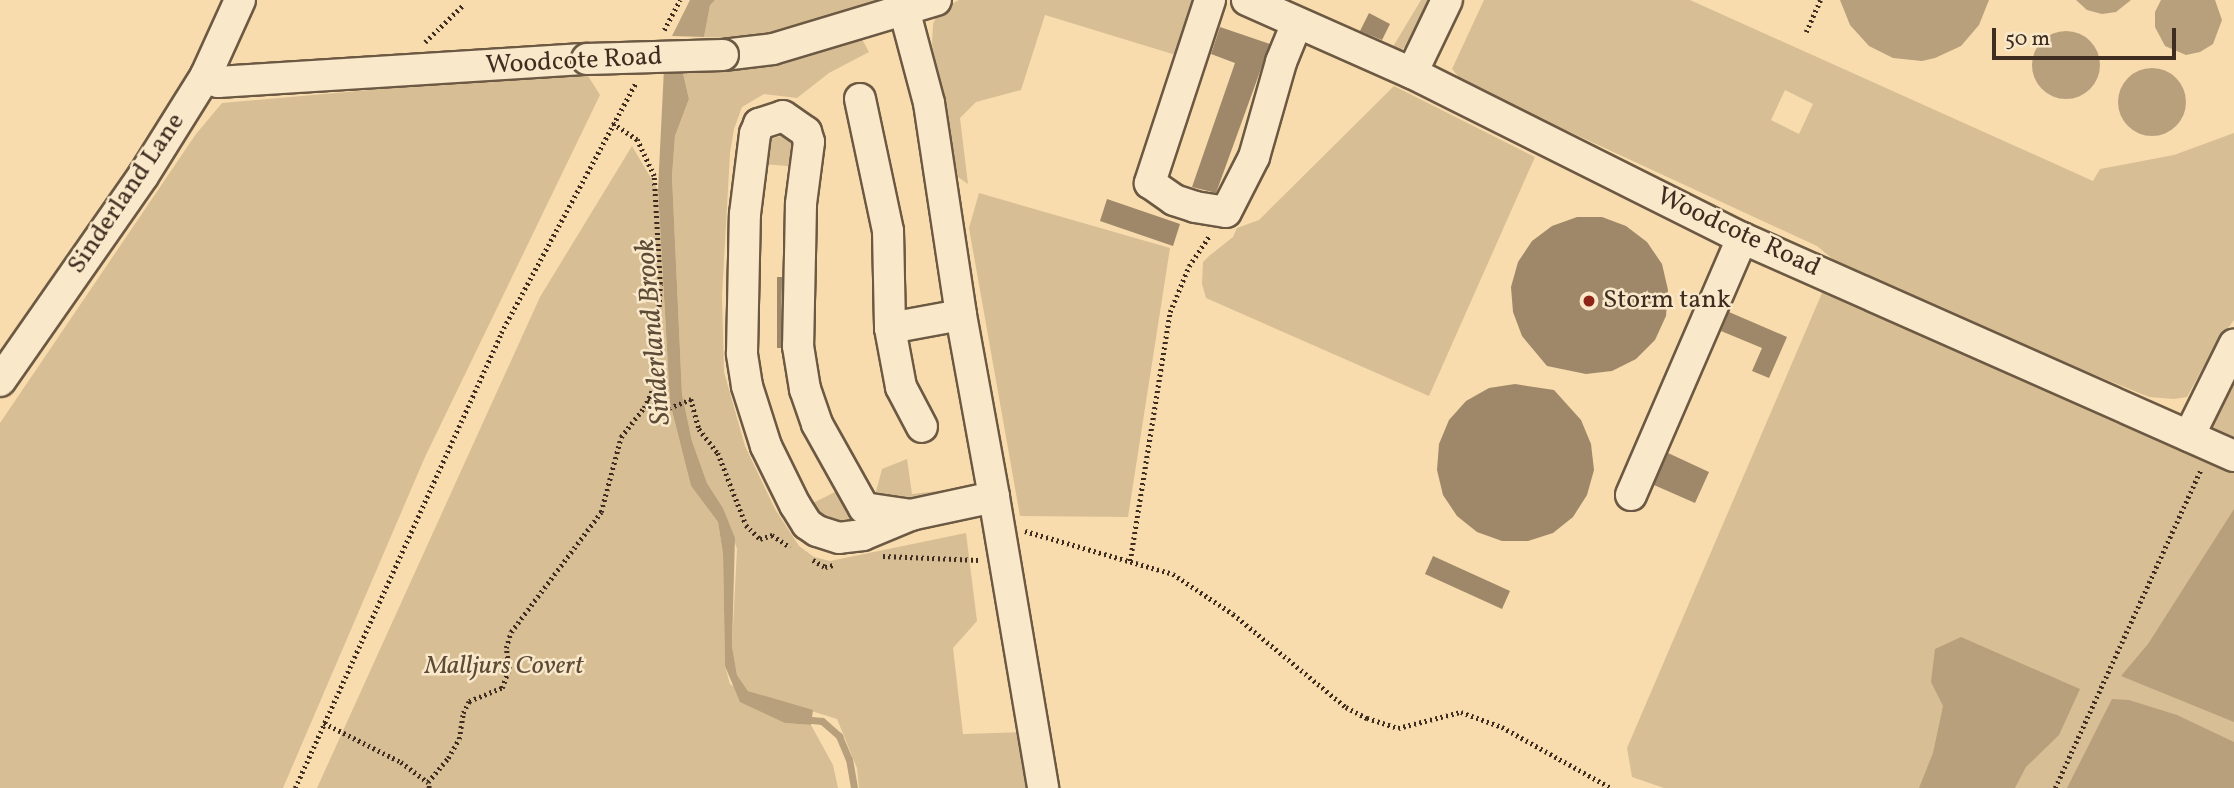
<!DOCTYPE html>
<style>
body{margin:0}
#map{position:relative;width:2234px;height:788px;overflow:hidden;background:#f8dcad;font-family:Vollkorn,serif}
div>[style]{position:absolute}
.green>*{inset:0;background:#d8be95}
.water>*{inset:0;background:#b9a07d}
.round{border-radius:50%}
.stream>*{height:7px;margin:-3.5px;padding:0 3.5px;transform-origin:3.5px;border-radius:3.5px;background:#b9a07d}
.building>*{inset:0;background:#9f8869}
.path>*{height:4.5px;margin-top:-2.25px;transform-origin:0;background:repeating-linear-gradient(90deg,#3e2d20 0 2px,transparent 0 5.5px)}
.roads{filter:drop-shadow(2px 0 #6c5943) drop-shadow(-2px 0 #6c5943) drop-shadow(0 2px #6c5943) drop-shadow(0 -2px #6c5943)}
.minor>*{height:30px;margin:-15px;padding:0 15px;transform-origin:15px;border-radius:15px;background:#fae8ca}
.bridges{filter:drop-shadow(2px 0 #6c5943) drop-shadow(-2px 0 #6c5943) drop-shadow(0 2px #6c5943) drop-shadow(0 -2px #6c5943)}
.minor-bridge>*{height:30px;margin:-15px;padding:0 15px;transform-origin:15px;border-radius:15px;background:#fae8ca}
.dots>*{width:19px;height:19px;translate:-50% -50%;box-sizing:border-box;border:4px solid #fae8ca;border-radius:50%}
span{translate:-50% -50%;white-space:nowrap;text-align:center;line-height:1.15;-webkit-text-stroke:5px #fae8ca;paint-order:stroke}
.street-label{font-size:26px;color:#3e2d20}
.poi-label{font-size:26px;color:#3e2d20}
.left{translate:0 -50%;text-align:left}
.park-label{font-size:26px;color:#5d4a37;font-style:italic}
.water-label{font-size:28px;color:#5d4a37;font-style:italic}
.scale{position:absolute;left:1992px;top:28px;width:184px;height:32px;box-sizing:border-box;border:4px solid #3e2d20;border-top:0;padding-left:9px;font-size:21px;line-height:24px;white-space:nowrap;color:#3e2d20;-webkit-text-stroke:5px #fae8ca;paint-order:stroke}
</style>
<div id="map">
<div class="green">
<div style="clip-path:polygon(715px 0,893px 0,778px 32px,732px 38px,704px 37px,710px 4px)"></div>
<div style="clip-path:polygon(959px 0,1195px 0,1179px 56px,1045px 15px,1021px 90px,976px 102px,960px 118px,968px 184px,958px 177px,932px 44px,933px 24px,939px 11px)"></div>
<div style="clip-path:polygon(1421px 0,1437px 0,1406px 47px,1398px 51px,1374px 50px,1391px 50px)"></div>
<div style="clip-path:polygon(evenodd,1484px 0,1690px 0,2093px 181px,2100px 169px,2174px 155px,2234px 133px,2234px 320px,2214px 347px,2187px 397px,2174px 399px,2149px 397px,1919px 303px,1841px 266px,1817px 246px,1464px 83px,1452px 69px,1484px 0,1785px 90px,1813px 104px,1799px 134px,1771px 120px,1785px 90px)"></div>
<div style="clip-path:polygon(862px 39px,869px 52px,829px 73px,797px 98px,764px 94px,742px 107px,734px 129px,730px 153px,722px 296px,724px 372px,745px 446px,775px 509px,799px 546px,814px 557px,830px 561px,966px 533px,977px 621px,953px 648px,963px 734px,1024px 732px,1032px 788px,859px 788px,857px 768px,837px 719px,748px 691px,737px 675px,732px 646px,737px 549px,723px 508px,707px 483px,692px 441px,682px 394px,672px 176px,675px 136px,689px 99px,682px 69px,744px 68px,820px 45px)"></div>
<div style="clip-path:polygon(585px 71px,600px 95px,425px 457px,283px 788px,0 788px,0 423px,196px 134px,222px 103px)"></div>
<div style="clip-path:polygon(1394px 86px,1535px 157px,1429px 396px,1206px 298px,1202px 284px,1203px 262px,1209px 256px,1233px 237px,1237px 228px,1259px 220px)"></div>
<div style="clip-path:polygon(784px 135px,794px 140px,800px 167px,762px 164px,766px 144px,771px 139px)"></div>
<div style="clip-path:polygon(632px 146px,658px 190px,670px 403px,691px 486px,718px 522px,723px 554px,725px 666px,730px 684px,785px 723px,811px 725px,833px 765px,838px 788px,317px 788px,540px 297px)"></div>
<div style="clip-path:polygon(979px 193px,1170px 248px,1128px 517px,1020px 516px,969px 228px)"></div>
<div style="clip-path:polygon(1825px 286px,2234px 472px,2234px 788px,1664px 788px,1632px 777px,1627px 748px)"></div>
<div style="clip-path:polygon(2234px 367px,2234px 447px,2212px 431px,2211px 420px)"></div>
<div style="clip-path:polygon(907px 459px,912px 494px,946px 490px,945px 493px,891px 504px,873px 503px,882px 469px)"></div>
<div style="clip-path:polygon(843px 488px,861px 523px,827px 525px,809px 505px)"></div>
</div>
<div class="water">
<div style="clip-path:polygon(690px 0,715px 0,710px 5px,704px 37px,672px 36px)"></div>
<div style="clip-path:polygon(1840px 0,1989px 0,1979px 25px,1961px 46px,1935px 58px,1922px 61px,1893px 58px,1869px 46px,1850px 25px)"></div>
<div style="clip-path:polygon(2076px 0,2131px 0,2116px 12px,2102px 14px,2087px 10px)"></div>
<div style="clip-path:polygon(2161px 0,2215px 0,2222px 20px,2213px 44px,2200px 52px,2186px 55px,2165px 46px,2155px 27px,2155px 12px)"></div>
<div class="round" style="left:2032px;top:31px;width:68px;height:68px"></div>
<div style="clip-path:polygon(664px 68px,682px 69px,689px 99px,675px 136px,672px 176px,682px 394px,692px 441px,707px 483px,723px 508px,735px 538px,732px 646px,737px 675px,748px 691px,813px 710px,811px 725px,785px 723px,740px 702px,725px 666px,723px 554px,718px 522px,691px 486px,670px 403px,658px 190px)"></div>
<div class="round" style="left:2118px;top:68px;width:68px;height:68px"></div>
<div style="clip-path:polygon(2234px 509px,2234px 722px,2121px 676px,2148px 644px)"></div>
<div style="clip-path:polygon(1961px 637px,2080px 689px,2059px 735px,2026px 767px,2015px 788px,1919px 788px,1933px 753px,1943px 706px,1931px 682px,1935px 649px)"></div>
<div style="clip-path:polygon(2112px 699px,2129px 700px,2177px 715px,2234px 742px,2234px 788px,2067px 788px)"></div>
</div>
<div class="stream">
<div style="left:802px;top:719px;width:20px;rotate:6deg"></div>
<div style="left:822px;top:721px;width:23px;rotate:41deg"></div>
<div style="left:839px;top:736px;width:25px;rotate:67deg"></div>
<div style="left:849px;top:759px;width:29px;rotate:80deg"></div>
</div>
<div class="building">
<div style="clip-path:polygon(1369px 13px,1390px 24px,1382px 40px,1360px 31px)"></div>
<div style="clip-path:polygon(1220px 27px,1270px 44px,1216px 193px,1192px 187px,1235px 63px,1211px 54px)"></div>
<div style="clip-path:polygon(1107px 199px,1180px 224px,1173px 246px,1100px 221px)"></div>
<div style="clip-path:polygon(1577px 217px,1602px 217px,1626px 226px,1647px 242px,1662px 264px,1668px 290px,1666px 316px,1655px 340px,1636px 359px,1612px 371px,1586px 374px,1547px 366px,1522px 336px,1513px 312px,1511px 287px,1518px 262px,1532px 241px,1552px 226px)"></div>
<div style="clip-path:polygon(777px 277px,782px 277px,781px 348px,777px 348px)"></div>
<div style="clip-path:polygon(1729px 312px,1787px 337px,1769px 378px,1752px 371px,1762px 348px,1721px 331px)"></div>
<div style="clip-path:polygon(1515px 384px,1554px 390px,1581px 420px,1591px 444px,1594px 470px,1587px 495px,1573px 517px,1553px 533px,1528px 541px,1502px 541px,1477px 532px,1457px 516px,1443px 495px,1437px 470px,1439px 444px,1449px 420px,1466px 401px,1489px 388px)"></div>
<div style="clip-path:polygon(1668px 453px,1709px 472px,1695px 503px,1654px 485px)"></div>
<div style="clip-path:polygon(1433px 556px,1510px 591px,1502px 609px,1425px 574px)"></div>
</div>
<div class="path">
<div style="left:664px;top:30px;width:34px;rotate:-62deg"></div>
<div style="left:1806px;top:32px;width:35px;rotate:-66deg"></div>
<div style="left:425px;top:42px;width:52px;rotate:-44.2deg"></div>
<div style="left:648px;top:399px;width:23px;rotate:23deg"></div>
<div style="left:669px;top:408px;width:24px;rotate:-22deg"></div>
<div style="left:691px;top:399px;width:31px;rotate:75deg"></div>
<div style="left:699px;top:429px;width:31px;rotate:52deg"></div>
<div style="left:718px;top:453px;width:77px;rotate:68.7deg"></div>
<div style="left:746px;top:525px;width:20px;rotate:45deg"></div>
<div style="left:760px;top:539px;width:13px;rotate:-18deg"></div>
<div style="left:772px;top:535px;width:22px;rotate:34deg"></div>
<div style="left:1025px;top:531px;width:154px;rotate:16.2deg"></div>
<div style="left:1173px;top:574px;width:72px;rotate:33.7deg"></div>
<div style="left:1233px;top:614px;width:146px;rotate:39.5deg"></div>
<div style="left:1346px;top:707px;width:24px;rotate:28deg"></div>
<div style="left:1367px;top:718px;width:33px;rotate:18deg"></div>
<div style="left:1398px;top:728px;width:65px;rotate:-14.3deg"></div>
<div style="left:1461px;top:712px;width:44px;rotate:20.1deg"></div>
<div style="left:1502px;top:727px;width:125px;rotate:29.2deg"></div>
<div style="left:883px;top:556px;width:96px;rotate:2.4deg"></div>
<div style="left:813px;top:560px;width:14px;rotate:30deg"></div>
<div style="left:825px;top:567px;width:8px;rotate:-14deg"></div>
<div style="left:1130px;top:561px;width:252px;rotate:-80.9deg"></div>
<div style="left:1170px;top:312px;width:50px;rotate:-67.6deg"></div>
<div style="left:1189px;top:266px;width:36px;rotate:-56deg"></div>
<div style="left:324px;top:723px;width:86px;rotate:26.9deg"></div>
<div style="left:401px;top:762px;width:34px;rotate:37deg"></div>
<div style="left:295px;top:788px;width:499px;rotate:-65.6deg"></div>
<div style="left:501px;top:333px;width:283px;rotate:-61.7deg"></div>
<div style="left:429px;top:788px;width:6px;rotate:-99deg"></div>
<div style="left:428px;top:782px;width:31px;rotate:-50deg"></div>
<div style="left:448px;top:758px;width:22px;rotate:-60deg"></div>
<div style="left:459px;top:739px;width:26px;rotate:-81deg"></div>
<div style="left:463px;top:713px;width:13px;rotate:-63deg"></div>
<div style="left:469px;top:701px;width:35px;rotate:-22deg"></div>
<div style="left:502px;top:688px;width:20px;rotate:-70deg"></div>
<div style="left:509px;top:669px;width:21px;rotate:-98deg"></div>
<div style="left:506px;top:648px;width:17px;rotate:-73deg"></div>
<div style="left:511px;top:632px;width:150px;rotate:-53.1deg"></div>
<div style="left:601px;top:512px;width:78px;rotate:-75.1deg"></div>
<div style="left:621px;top:437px;width:37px;rotate:-52deg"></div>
<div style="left:644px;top:408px;width:26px;rotate:-65deg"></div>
<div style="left:655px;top:384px;width:100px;rotate:-87.1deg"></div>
<div style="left:660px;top:284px;width:108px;rotate:-93.2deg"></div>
<div style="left:654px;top:176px;width:40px;rotate:-115deg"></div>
<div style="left:637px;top:140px;width:29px;rotate:-146deg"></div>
<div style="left:2055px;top:788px;width:349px;rotate:-65.4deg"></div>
</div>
<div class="roads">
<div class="minor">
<div style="left:1210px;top:0;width:193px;rotate:108.2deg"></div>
<div style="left:1150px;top:183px;width:29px;rotate:35deg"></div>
<div style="left:1174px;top:200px;width:22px;rotate:18deg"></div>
<div style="left:1195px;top:207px;width:31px;rotate:9deg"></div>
<div style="left:1226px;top:212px;width:62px;rotate:-63deg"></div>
<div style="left:1254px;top:157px;width:99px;rotate:-74.1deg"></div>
<div style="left:1281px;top:62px;width:42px;rotate:-67.7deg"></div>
<div style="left:1247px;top:0;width:180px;rotate:23.9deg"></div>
<div style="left:1412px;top:73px;width:369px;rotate:26.6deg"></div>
<div style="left:1742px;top:238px;width:538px;rotate:23.9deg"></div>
<div style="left:904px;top:9px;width:97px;rotate:75.1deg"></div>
<div style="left:929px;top:103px;width:214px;rotate:81.4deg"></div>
<div style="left:961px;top:315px;width:185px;rotate:79.7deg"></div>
<div style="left:994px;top:497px;width:85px;rotate:167.8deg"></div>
<div style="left:911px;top:515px;width:52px;rotate:157.4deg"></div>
<div style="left:863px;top:535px;width:24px;rotate:173deg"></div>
<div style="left:839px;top:538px;width:23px;rotate:-162deg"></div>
<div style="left:817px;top:531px;width:12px;rotate:-145deg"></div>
<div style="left:807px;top:524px;width:22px;rotate:-122deg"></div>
<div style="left:795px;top:505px;width:66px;rotate:-116.2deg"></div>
<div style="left:766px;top:446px;width:63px;rotate:-107.6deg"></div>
<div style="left:747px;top:386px;width:33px;rotate:-99deg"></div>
<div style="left:742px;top:353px;width:139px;rotate:-88.8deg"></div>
<div style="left:745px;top:214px;width:81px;rotate:-82.9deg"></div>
<div style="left:755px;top:134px;width:11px;rotate:-68deg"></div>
<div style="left:759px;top:124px;width:25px;rotate:-18deg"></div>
<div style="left:783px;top:116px;width:28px;rotate:35deg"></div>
<div style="left:806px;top:132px;width:10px;rotate:73deg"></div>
<div style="left:809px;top:142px;width:63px;rotate:97.4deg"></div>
<div style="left:801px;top:204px;width:50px;rotate:91.1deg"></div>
<div style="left:800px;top:254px;width:92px;rotate:91.2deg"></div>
<div style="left:798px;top:346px;width:44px;rotate:80.8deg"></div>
<div style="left:805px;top:389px;width:37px;rotate:71deg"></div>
<div style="left:817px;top:424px;width:96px;rotate:60.8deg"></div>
<div style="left:864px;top:508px;width:48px;rotate:8.5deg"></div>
<div style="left:723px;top:55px;width:50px;rotate:-6.8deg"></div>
<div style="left:773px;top:49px;width:170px;rotate:-16.7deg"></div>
<div style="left:1412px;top:73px;width:81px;rotate:-64.4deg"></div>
<div style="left:206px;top:75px;width:14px;rotate:30deg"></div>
<div style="left:218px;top:82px;width:370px;rotate:-3.6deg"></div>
<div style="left:860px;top:99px;width:135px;rotate:78deg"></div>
<div style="left:888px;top:231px;width:97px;rotate:88.8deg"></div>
<div style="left:890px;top:328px;width:60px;rotate:79.4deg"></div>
<div style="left:901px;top:387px;width:45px;rotate:62.3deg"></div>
<div style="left:890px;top:328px;width:72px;rotate:-10.4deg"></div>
<div style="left:0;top:381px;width:250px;rotate:-55.1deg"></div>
<div style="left:143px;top:176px;width:119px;rotate:-58deg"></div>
<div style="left:206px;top:75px;width:82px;rotate:-65.6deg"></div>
<div style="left:2189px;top:436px;width:102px;rotate:-63.7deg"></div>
<div style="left:1631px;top:495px;width:280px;rotate:-66.6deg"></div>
<div style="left:994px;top:497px;width:295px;rotate:80.4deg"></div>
</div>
</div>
<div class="bridges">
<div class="minor-bridge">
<div style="left:587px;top:59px;width:136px;rotate:-1.7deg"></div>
</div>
</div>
<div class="dots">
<div style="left:1589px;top:301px;background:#8f2418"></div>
</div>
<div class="street-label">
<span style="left:574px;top:62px;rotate:-3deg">Woodcote Road</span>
<span style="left:127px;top:194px;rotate:-56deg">Sinderland Lane</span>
<span style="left:1738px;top:233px;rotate:25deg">Woodcote Road</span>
</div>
<div class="poi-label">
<span class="left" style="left:1603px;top:301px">Storm tank</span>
</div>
<div class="park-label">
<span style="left:504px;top:667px">Malljurs Covert</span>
</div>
<div class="water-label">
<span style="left:654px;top:332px;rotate:-95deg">Sinderland Brook</span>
</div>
<div class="scale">50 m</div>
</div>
